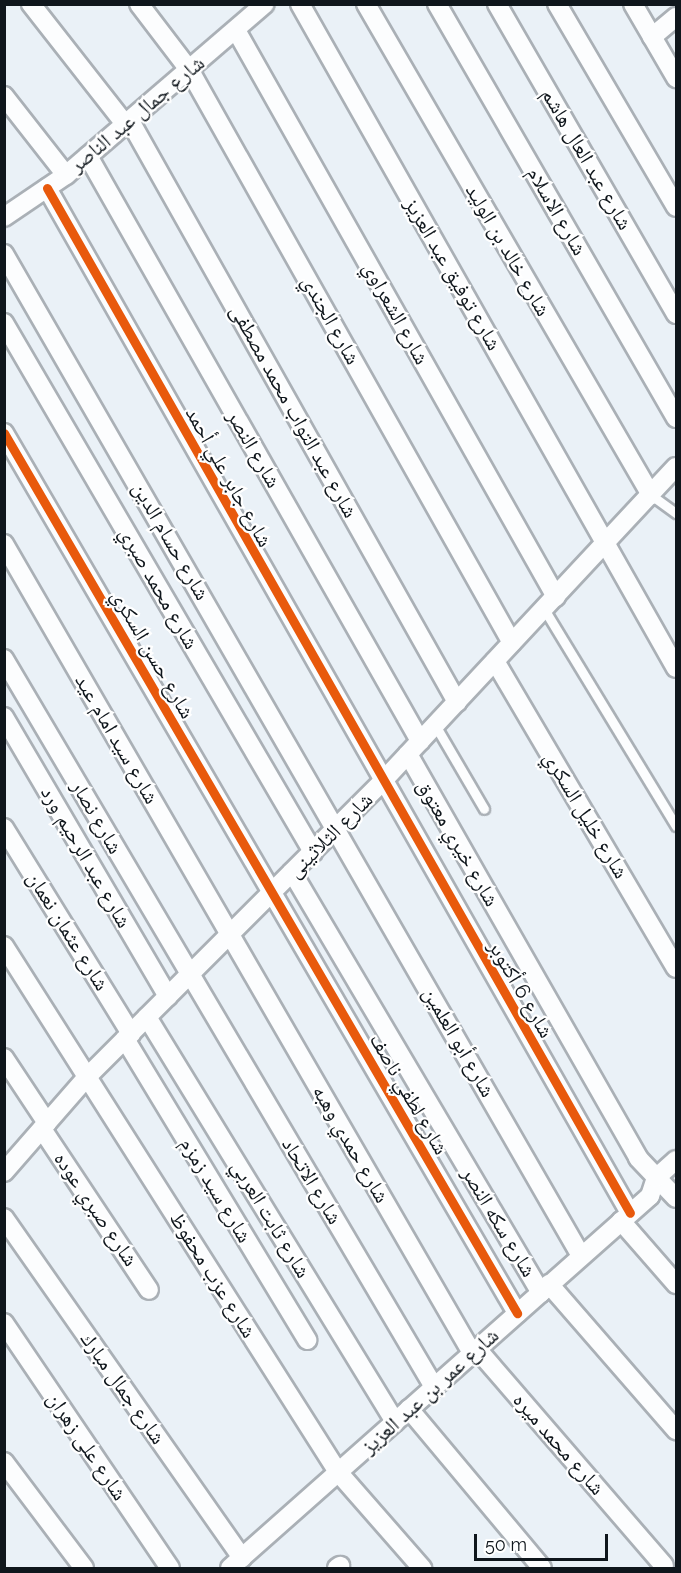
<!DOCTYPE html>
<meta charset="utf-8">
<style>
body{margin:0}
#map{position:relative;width:681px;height:1573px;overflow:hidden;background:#eaf1f7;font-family:Raleway,"Noto Naskh Arabic",sans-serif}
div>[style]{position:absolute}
.roads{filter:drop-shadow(2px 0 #aab0b6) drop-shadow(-2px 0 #aab0b6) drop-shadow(0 2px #aab0b6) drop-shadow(0 -2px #aab0b6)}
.lane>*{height:9px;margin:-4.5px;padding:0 4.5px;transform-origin:4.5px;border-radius:4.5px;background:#fcfdfe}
.street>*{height:18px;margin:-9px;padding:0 9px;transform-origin:9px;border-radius:9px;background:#fcfdfe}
.cycleway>*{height:9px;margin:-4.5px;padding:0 4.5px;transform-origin:4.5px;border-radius:4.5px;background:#e8590c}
span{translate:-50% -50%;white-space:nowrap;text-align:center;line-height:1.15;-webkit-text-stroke:4.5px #fff;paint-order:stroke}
.street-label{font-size:21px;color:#0f161c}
.frame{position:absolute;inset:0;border:6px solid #0f161c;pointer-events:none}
.scale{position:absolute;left:474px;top:1534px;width:134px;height:27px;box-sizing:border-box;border:3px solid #0f161c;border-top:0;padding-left:8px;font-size:18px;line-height:21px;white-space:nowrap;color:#0f161c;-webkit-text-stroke:4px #fff;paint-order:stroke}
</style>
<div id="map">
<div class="roads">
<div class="lane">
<div style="left:651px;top:495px;width:31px;rotate:36deg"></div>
<div style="left:544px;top:609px;width:254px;rotate:58.7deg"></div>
<div style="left:435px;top:725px;width:97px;rotate:59.7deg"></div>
</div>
<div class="street">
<div style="left:31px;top:4px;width:154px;rotate:51.9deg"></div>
<div style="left:139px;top:4px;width:84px;rotate:52.7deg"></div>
<div style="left:190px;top:71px;width:656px;rotate:60.62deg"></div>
<div style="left:300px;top:4px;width:763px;rotate:60.48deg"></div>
<div style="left:366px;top:4px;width:568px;rotate:59.87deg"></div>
<div style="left:437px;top:4px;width:478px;rotate:60deg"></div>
<div style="left:497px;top:4px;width:358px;rotate:60deg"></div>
<div style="left:557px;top:4px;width:235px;rotate:59.6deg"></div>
<div style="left:633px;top:4px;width:86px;rotate:59.8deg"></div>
<div style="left:236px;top:30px;width:651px;rotate:60.56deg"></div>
<div style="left:652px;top:37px;width:31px;rotate:-40deg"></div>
<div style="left:4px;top:96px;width:100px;rotate:51.9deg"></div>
<div style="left:130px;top:121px;width:667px;rotate:60.63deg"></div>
<div style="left:88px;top:156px;width:673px;rotate:60.42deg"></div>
<div style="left:47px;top:188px;width:1179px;rotate:60.37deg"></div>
<div style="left:4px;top:217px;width:75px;rotate:-34.1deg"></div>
<div style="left:66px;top:175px;width:262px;rotate:-40.7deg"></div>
<div style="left:4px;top:254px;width:1156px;rotate:60.06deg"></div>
<div style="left:4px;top:323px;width:613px;rotate:59.71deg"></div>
<div style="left:4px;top:433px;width:1019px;rotate:59.76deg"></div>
<div style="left:4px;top:544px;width:935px;rotate:59.95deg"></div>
<div style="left:4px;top:659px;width:846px;rotate:59.43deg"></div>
<div style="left:495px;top:661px;width:356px;rotate:59.5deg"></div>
<div style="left:4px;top:717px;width:324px;rotate:59.6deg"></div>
<div style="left:408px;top:754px;width:465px;rotate:60.3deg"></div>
<div style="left:638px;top:1158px;width:55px;rotate:46.5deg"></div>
<div style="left:4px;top:828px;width:242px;rotate:58.3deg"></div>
<div style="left:292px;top:872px;width:489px;rotate:59.4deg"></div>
<div style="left:4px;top:946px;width:623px;rotate:57.59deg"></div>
<div style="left:338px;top:1472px;width:128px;rotate:48.8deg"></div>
<div style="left:147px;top:1017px;width:475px;rotate:58.5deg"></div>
<div style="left:125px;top:1039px;width:352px;rotate:58.8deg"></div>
<div style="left:4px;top:1058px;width:78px;rotate:56.5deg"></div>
<div style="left:42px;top:1129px;width:193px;rotate:56.4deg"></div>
<div style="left:4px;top:1172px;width:126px;rotate:-48.9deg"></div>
<div style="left:87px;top:1077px;width:416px;rotate:-45deg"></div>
<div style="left:381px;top:783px;width:432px;rotate:-47deg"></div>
<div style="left:4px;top:1218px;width:415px;rotate:55deg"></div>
<div style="left:621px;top:1221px;width:84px;rotate:48.9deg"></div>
<div style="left:549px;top:1284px;width:194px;rotate:49deg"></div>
<div style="left:4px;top:1323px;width:296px;rotate:55.9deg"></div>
<div style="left:477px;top:1349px;width:286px;rotate:49.2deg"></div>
<div style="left:409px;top:1409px;width:207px;rotate:50.1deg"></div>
<div style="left:4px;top:1462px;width:133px;rotate:53deg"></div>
<div style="left:230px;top:1568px;width:561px;rotate:-41.53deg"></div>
<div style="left:650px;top:1196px;width:19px;rotate:-72deg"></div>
<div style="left:656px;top:1178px;width:27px;rotate:-42deg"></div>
<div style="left:337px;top:1568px;width:4px;rotate:-34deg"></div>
</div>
</div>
<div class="cycleway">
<div style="left:47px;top:188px;width:1179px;rotate:60.37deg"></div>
<div style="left:4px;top:433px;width:1019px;rotate:59.76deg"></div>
</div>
<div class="street-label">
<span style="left:137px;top:114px;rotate:-40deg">شارع جمال عبد الناصر</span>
<span style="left:587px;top:159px;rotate:60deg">شارع عبد العال هاشم</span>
<span style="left:557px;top:211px;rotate:60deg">شارع الاسلام</span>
<span style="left:508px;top:250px;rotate:60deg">شارع خالد بن الوليد</span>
<span style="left:453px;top:274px;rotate:60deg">شارع توفيق عبد العزيز</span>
<span style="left:396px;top:313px;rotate:61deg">شارع الشعراوي</span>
<span style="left:331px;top:320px;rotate:61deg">شارع الجندي</span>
<span style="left:294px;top:411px;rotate:61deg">شارع عبد التواب محمد مصطفى</span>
<span style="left:254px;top:449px;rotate:60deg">شارع النصر</span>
<span style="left:229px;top:477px;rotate:61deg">شارع جابر علي أحمد</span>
<span style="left:171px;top:541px;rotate:60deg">شارع حسام الدين</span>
<span style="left:159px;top:588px;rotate:60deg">شارع محمد صبري</span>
<span style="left:153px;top:654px;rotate:60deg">شارع حسن السكري</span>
<span style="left:117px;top:739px;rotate:60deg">شارع سيد امام عيد</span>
<span style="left:586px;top:815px;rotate:59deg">شارع خليل السكري</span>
<span style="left:97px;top:817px;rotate:60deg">شارع نصار</span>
<span style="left:330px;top:835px;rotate:-45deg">شارع الثلاثينى</span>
<span style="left:458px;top:843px;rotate:60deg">شارع خيري معتوق</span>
<span style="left:86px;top:857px;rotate:60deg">شارع عبد الرحيم ورد</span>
<span style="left:68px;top:931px;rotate:58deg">شارع عثمان نعمان</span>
<span style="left:521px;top:989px;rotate:60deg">شارع 6 أكتوبر</span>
<span style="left:459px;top:1042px;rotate:60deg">شارع أبو العلمين</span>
<span style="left:409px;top:1094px;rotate:60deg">شارع لطفي ناصف</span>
<span style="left:351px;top:1144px;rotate:60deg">شارع حمدي وهبه</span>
<span style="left:312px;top:1181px;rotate:59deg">شارع الاتحاد</span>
<span style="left:216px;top:1190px;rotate:59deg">شارع سيد زمزم</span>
<span style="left:96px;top:1209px;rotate:56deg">شارع صبري عوده</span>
<span style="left:271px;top:1219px;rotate:59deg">شارع ثابت العربي</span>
<span style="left:499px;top:1222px;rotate:59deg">شارع سكه النصر</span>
<span style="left:213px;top:1275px;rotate:58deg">شارع عزب محفوظ</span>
<span style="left:123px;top:1388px;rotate:55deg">شارع جمال مبارك</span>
<span style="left:430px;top:1391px;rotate:-42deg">شارع عمر بن عبد العزيز</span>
<span style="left:559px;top:1444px;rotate:49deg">شارع محمد ميره</span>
<span style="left:87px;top:1446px;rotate:56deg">شارع على زهران</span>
</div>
<div class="frame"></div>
<div class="scale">50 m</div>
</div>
